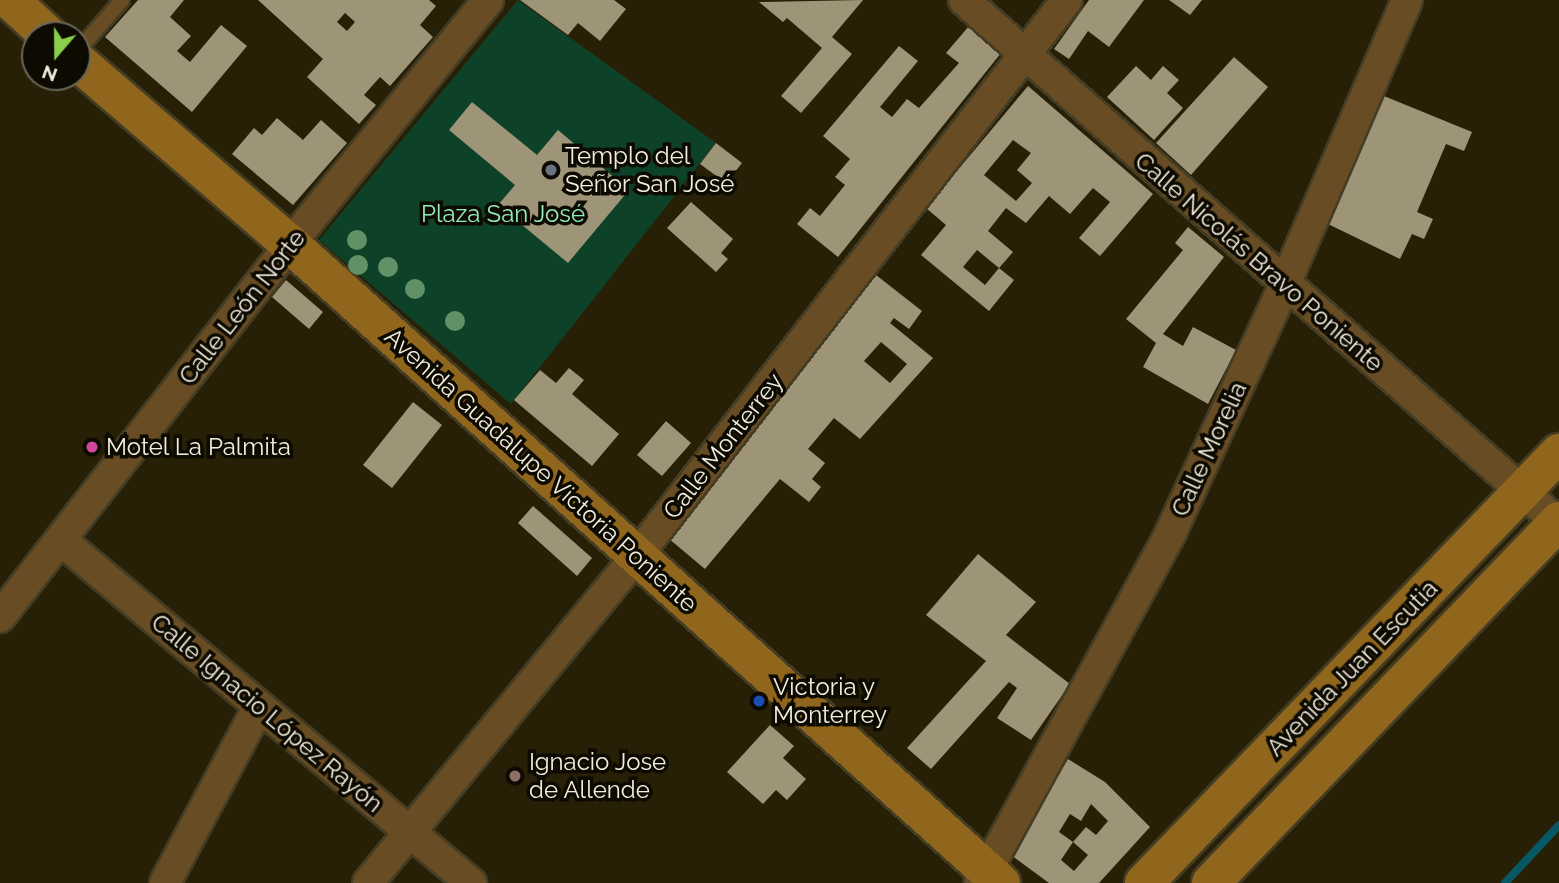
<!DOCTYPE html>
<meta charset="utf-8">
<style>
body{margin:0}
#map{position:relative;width:1559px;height:883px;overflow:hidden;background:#282006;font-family:Raleway,sans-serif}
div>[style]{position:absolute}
.green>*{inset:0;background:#0e4228}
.stream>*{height:8px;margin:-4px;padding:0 4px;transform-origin:4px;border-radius:4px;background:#065865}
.building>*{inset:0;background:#9e9477}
.roads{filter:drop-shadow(2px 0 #443d24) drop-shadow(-2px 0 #443d24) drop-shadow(0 2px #443d24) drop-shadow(0 -2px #443d24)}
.service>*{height:14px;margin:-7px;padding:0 7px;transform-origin:7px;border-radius:7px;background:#684d24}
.minor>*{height:30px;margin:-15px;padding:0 15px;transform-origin:15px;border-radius:15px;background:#684d24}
.secondary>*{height:38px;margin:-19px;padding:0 19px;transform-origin:19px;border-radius:19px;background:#90651c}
.trees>*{width:20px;height:20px;margin:-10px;border-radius:50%;background:#619166}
.dots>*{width:19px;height:19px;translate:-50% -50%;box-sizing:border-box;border:4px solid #0d0a02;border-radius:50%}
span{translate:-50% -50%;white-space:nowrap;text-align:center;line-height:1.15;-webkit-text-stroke:7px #0d0a02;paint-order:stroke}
.poi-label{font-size:24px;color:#f2edde}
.left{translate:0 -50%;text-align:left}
.park-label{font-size:24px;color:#90edb5}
.street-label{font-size:24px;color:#f2edde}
.north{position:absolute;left:21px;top:21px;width:70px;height:70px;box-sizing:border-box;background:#0d0a02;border:2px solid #69655a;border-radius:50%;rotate:200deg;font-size:19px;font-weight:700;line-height:28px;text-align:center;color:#f2edde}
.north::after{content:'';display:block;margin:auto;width:24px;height:32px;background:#89cf49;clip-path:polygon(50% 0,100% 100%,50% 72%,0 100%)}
</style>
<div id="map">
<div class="green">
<div style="clip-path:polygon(518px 0,716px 143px,511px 404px,319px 240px)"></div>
</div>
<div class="stream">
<div style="left:1505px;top:883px;width:79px;rotate:-47deg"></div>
</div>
<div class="building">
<div style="clip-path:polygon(138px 0,184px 0,170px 17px,191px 36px,177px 51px,190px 62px,221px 25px,247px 46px,192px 112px,105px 37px)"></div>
<div style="clip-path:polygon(evenodd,258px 0,429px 0,436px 6px,420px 25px,433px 37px,390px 86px,380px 77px,364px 95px,376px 105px,359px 124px,307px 77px,323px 59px,258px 0,345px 13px,355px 22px,347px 31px,337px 22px,345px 13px)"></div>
<div style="clip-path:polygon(520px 0,614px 0,626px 9px,600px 41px,578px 23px,568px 35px)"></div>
<div style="clip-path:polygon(863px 0,832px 37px,852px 54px,801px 113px,781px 96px,822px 48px,787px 18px,783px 22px,759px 2px)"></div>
<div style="clip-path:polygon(1089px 0,1144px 0,1109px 47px,1088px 31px,1069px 59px,1054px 49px)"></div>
<div style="clip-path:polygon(1169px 0,1202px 0,1190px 15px)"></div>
<div style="clip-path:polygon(969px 26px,1001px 53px,838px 257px,797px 224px,810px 208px,820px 216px,845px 185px,835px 177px,850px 159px,823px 136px,899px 46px,918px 61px,880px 107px,892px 117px,907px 99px,919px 108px,959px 63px,946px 53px)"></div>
<div style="clip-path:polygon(1234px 57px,1268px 87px,1191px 175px,1156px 143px)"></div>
<div style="clip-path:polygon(1136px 66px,1151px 80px,1163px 66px,1179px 80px,1167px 93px,1183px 108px,1154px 140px,1107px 97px)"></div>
<div style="clip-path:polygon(evenodd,1028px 86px,1153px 194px,1100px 256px,1079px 238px,1110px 202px,1093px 188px,1070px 214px,1049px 196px,1026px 223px,1006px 208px,988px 231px,1013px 252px,999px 268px,977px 250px,963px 267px,985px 285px,999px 268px,1014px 280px,989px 311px,921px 255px,946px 225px,926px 208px,1028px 86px,1013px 140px,1031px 153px,1017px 170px,1032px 183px,1016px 201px,984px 175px,1013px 140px)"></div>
<div style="clip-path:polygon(1384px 96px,1472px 132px,1464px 151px,1446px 144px,1417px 212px,1433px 219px,1424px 239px,1412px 234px,1400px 259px,1328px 224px)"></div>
<div style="clip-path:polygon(472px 102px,537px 155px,558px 130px,629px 190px,568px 263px,498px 205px,515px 185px,449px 130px)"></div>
<div style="clip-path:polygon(277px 118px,303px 140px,321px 120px,347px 143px,293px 205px,232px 154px,254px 128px,262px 135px)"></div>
<div style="clip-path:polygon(716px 143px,742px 163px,726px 183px,700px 164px)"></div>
<div style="clip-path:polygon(691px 202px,733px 239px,721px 253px,728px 259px,716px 272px,667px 228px)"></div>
<div style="clip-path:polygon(1188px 227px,1224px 257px,1163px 334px,1183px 346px,1193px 327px,1236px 350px,1208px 404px,1143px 367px,1156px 343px,1126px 319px,1183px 250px,1175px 243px)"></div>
<div style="clip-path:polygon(evenodd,876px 275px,922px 311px,909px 329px,894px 318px,890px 323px,933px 358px,860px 439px,834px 418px,808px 449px,825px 463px,812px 479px,821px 487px,809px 502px,780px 479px,705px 569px,668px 538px,876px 275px,881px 342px,907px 364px,890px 383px,864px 361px,881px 342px)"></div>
<div style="clip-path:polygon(286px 280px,323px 312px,309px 329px,272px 297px)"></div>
<div style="clip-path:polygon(569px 368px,584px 380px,572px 394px,619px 434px,592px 466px,514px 400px,540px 370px,556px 383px)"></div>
<div style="clip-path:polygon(413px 402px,442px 425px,392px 488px,363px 465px)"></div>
<div style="clip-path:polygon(666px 421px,691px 443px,662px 476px,637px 455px)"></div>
<div style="clip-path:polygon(533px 506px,592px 558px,577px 576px,518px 523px)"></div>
<div style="clip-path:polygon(978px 554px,1036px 602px,1006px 635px,1070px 684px,1031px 740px,997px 718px,1017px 688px,1009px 682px,931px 769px,907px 748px,986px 661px,926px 615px)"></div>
<div style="clip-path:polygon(770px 725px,794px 746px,783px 758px,806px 779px,787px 800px,776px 790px,763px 804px,727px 772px)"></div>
<div style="clip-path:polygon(evenodd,1068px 759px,1105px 782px,1150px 827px,1099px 883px,1049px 883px,1011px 855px,1068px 759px,1091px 804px,1108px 821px,1096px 835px,1086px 827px,1073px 842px,1059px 832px,1070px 814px,1081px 821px,1091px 804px,1068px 759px,1073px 842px,1088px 855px,1074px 871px,1061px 860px,1073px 842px)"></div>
</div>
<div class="roads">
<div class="service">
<div style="left:77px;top:52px;width:69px;rotate:-49.1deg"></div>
</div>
<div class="minor">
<div style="left:964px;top:0;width:789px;rotate:41.35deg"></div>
<div style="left:63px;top:542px;width:532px;rotate:39.89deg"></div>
<div style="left:0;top:617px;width:472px;rotate:-52.1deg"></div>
<div style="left:290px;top:244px;width:314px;rotate:-50.9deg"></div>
<div style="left:165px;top:883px;width:200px;rotate:-62deg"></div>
<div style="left:368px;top:883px;width:422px;rotate:-50.6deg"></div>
<div style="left:636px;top:557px;width:704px;rotate:-52.27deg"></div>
<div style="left:980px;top:883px;width:400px;rotate:-61.4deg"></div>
<div style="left:1171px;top:532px;width:271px;rotate:-65.3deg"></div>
<div style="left:1284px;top:286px;width:311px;rotate:-66.7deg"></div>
</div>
<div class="secondary">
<div style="left:10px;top:0;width:52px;rotate:42.6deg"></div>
<div style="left:77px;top:61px;width:281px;rotate:40.7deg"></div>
<div style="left:290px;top:244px;width:956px;rotate:41.95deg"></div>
<div style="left:1144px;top:883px;width:598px;rotate:-46.02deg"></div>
<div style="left:1211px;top:883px;width:502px;rotate:-46.13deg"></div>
</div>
</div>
<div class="trees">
<div style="left:357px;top:240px"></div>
<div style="left:358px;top:265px"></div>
<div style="left:388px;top:267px"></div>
<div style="left:415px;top:289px"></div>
<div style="left:455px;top:321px"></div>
</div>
<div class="dots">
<div style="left:551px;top:170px;background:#6b7280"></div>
<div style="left:92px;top:447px;background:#d1479c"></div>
<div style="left:759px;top:701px;background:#1a4fb4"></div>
<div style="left:515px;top:776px;background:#8d6e63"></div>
</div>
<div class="poi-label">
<span class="left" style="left:565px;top:170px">Templo del<br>Señor San José</span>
<span class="left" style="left:106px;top:447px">Motel La Palmita</span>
<span class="left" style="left:773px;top:701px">Victoria y<br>Monterrey</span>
<span class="left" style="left:529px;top:776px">Ignacio Jose<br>de Allende</span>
</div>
<div class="park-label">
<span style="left:503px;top:214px">Plaza San José</span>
</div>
<div class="street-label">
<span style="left:1259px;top:262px;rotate:41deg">Calle Nicolás Bravo Poniente</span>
<span style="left:242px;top:307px;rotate:-52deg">Calle León Norte</span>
<span style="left:723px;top:446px;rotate:-52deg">Calle Monterrey</span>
<span style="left:1209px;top:449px;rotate:-65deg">Calle Morelia</span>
<span style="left:541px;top:470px;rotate:42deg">Avenida Guadalupe Victoria Poniente</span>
<span style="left:1352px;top:668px;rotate:-46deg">Avenida Juan Escutia</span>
<span style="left:267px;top:713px;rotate:40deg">Calle Ignacio López Rayón</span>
</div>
<div class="north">N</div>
</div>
